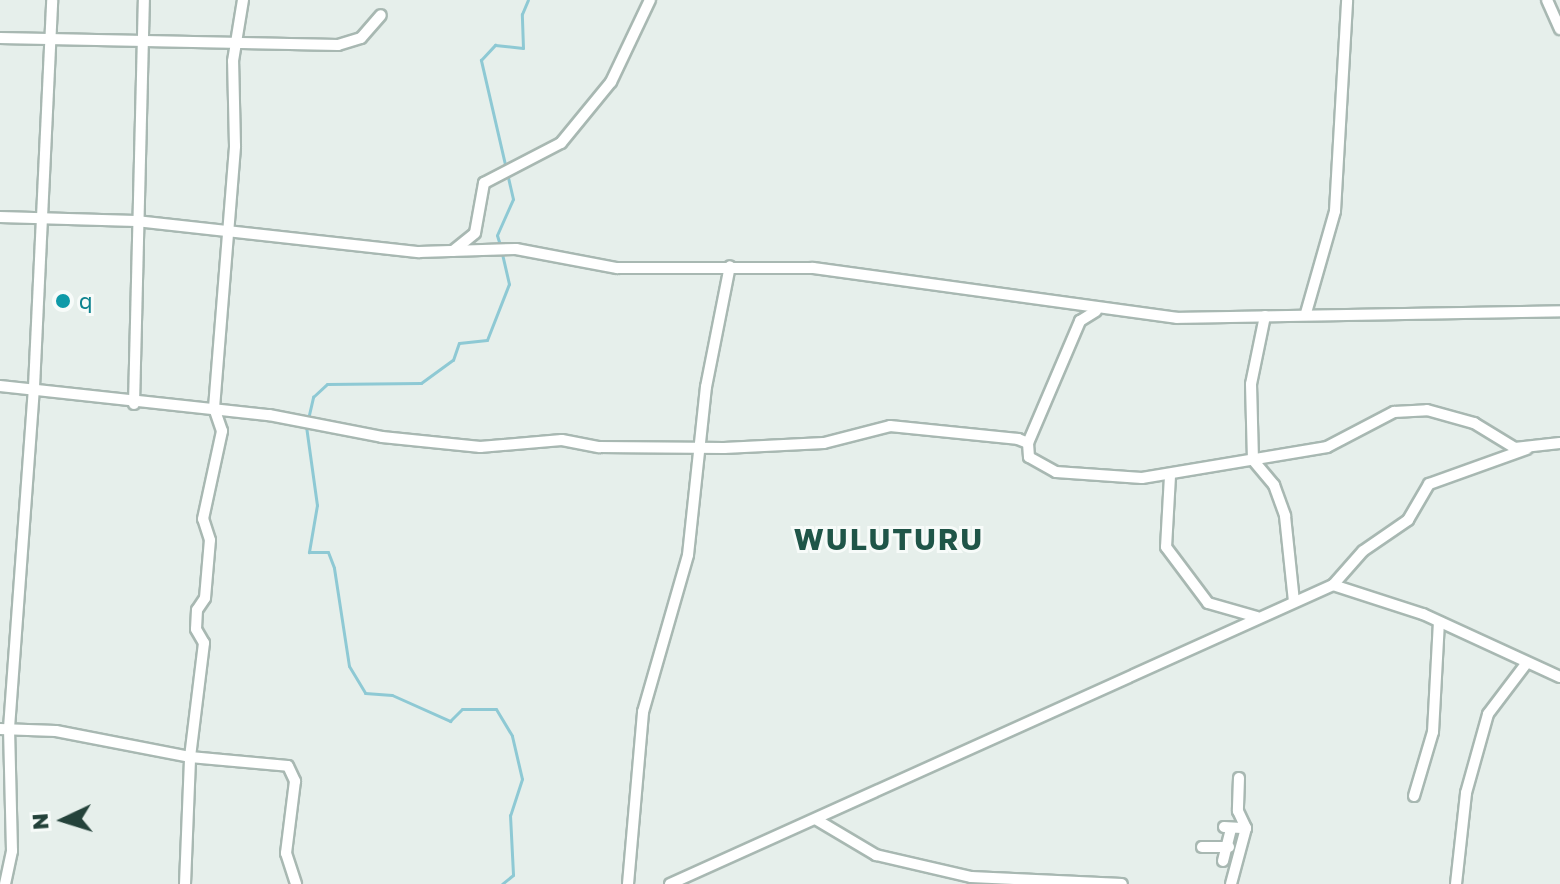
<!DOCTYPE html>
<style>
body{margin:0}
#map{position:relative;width:1560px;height:884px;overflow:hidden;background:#e6efeb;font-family:"Golos Text",sans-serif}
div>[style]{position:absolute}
.stream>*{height:3px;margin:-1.5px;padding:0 1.5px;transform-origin:1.5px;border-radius:1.5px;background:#8ec9d4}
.roads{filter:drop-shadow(2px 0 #a8b8b2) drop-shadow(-2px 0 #a8b8b2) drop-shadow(0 2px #a8b8b2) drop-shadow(0 -2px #a8b8b2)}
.minor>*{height:10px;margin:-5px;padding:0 5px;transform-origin:5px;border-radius:5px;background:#fff}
.dots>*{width:22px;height:22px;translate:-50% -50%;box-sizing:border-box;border:4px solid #f7fbf9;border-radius:50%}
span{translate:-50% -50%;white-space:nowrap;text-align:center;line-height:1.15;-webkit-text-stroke:6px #f7fbf9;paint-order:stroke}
.culture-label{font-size:22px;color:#0d838f}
.left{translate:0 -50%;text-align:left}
.district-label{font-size:30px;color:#1f5548;font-weight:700;letter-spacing:2px}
.north{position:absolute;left:24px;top:780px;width:80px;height:80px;-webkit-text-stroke:6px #f7fbf9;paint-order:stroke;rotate:266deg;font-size:22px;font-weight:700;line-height:32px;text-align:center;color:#24423a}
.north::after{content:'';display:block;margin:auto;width:28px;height:36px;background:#24423a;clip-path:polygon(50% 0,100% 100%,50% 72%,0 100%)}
</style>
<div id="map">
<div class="stream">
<div style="left:500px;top:245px;width:10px;rotate:-107deg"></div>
<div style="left:497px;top:235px;width:39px;rotate:-66deg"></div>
<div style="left:513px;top:199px;width:143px;rotate:-103deg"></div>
<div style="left:481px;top:60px;width:21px;rotate:-47deg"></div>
<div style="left:495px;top:45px;width:28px;rotate:6deg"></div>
<div style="left:523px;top:48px;width:34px;rotate:-92deg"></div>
<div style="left:522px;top:14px;width:15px;rotate:-67deg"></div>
<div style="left:308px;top:419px;width:23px;rotate:-77deg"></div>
<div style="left:313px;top:397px;width:19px;rotate:-43deg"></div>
<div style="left:327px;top:384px;width:94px;rotate:-0.6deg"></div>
<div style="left:421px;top:383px;width:39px;rotate:-36deg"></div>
<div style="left:453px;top:360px;width:18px;rotate:-71deg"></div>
<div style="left:459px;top:343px;width:28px;rotate:-6deg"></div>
<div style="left:487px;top:340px;width:60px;rotate:-68.6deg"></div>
<div style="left:509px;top:284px;width:32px;rotate:-103deg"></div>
<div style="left:306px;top:426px;width:80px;rotate:82.1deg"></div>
<div style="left:317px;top:505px;width:48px;rotate:99.7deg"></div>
<div style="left:309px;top:552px;width:19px"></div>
<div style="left:328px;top:552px;width:17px;rotate:69deg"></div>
<div style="left:334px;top:568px;width:99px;rotate:81.3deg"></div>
<div style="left:349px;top:666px;width:31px;rotate:59deg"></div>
<div style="left:365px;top:693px;width:27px;rotate:4deg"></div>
<div style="left:392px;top:695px;width:64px;rotate:24.1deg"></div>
<div style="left:450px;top:721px;width:17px;rotate:-45deg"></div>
<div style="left:462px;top:709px;width:34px"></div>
<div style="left:496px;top:709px;width:31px;rotate:59deg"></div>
<div style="left:512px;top:736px;width:44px;rotate:76.9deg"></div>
<div style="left:522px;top:779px;width:38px;rotate:108deg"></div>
<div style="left:510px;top:815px;width:60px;rotate:87.1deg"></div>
<div style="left:513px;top:875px;width:14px;rotate:141deg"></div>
</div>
<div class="roads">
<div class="minor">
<div style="left:1547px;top:0;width:32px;rotate:66deg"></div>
<div style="left:0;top:38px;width:338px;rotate:1.2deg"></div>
<div style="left:338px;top:45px;width:24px;rotate:-17deg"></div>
<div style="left:361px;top:38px;width:30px;rotate:-49deg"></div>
<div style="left:0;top:217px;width:136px;rotate:1.7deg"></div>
<div style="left:136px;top:221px;width:285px;rotate:6.3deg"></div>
<div style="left:419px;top:252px;width:97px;rotate:-1.8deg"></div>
<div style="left:516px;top:249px;width:103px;rotate:10.7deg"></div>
<div style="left:617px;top:268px;width:196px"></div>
<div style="left:813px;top:268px;width:367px;rotate:7.8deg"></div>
<div style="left:1177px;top:318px;width:383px;rotate:-1deg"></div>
<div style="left:453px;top:251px;width:28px;rotate:-39deg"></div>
<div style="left:475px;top:233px;width:51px;rotate:-79.8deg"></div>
<div style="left:484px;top:183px;width:87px;rotate:-27.5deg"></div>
<div style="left:561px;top:143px;width:79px;rotate:-50.7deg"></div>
<div style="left:611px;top:82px;width:91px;rotate:-64.6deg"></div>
<div style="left:1306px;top:313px;width:106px;rotate:-74.1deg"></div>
<div style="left:1335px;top:211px;width:211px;rotate:-86.7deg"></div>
<div style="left:1265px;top:316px;width:69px;rotate:101.6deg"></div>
<div style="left:1251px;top:384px;width:76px;rotate:88.5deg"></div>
<div style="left:1253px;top:460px;width:33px;rotate:50deg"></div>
<div style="left:1274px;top:485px;width:33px;rotate:70deg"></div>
<div style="left:1285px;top:516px;width:86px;rotate:84deg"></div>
<div style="left:0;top:386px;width:271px;rotate:6.2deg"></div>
<div style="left:269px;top:415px;width:115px;rotate:11deg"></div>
<div style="left:382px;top:437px;width:99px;rotate:5.8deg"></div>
<div style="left:480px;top:447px;width:82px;rotate:-4.9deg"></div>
<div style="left:562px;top:440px;width:38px;rotate:11deg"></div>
<div style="left:599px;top:447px;width:125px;rotate:0.5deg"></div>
<div style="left:724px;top:448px;width:100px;rotate:-2.9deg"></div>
<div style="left:824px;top:443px;width:68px;rotate:-14.4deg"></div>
<div style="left:890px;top:426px;width:129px;rotate:5.8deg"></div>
<div style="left:1018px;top:439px;width:11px;rotate:22deg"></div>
<div style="left:1028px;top:443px;width:14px;rotate:86deg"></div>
<div style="left:1029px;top:457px;width:31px;rotate:29deg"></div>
<div style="left:1056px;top:472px;width:86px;rotate:4deg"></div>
<div style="left:1142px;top:478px;width:188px;rotate:-9.5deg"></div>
<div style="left:1327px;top:447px;width:76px;rotate:-27.6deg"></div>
<div style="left:1394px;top:412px;width:33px;rotate:-3deg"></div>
<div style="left:1427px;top:410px;width:49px;rotate:15.5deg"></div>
<div style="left:1474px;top:423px;width:48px;rotate:31.4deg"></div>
<div style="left:1515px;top:448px;width:45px;rotate:-6.3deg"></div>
<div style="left:134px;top:404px;width:404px;rotate:-88.6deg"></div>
<div style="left:1028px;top:443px;width:133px;rotate:-66.9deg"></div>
<div style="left:1080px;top:321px;width:19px;rotate:-32deg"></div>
<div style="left:1170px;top:476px;width:71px;rotate:93.2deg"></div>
<div style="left:1166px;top:547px;width:70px;rotate:53.1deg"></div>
<div style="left:1208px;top:603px;width:51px;rotate:15.9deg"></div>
<div style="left:1333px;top:585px;width:45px;rotate:-48.6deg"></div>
<div style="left:1363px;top:551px;width:55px;rotate:-34.6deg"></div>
<div style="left:1408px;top:520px;width:42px;rotate:-59.7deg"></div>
<div style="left:1429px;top:484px;width:104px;rotate:-19.7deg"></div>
<div style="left:0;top:729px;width:56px;rotate:2deg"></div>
<div style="left:56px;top:731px;width:136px;rotate:11deg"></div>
<div style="left:190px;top:757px;width:98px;rotate:5.2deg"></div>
<div style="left:288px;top:766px;width:17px;rotate:65deg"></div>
<div style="left:295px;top:781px;width:73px;rotate:97.1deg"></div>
<div style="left:286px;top:853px;width:33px;rotate:72deg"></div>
<div style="left:1239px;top:778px;width:33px;rotate:92deg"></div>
<div style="left:1238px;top:811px;width:19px;rotate:65deg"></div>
<div style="left:1414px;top:796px;width:67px;rotate:-73.5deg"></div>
<div style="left:1433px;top:732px;width:110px;rotate:-86.9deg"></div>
<div style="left:817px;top:820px;width:69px;rotate:30.7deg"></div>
<div style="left:876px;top:855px;width:98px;rotate:13deg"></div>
<div style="left:971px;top:877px;width:151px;rotate:2.7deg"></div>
<div style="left:1224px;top:827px;width:22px;rotate:3deg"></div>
<div style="left:1246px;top:828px;width:58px;rotate:105deg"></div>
<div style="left:1202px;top:847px;width:27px"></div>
<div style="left:1223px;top:861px;width:33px;rotate:-76deg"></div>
<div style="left:5px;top:884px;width:34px;rotate:-78deg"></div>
<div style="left:12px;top:851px;width:123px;rotate:-91.4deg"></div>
<div style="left:9px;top:728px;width:342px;rotate:-85.8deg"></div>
<div style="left:34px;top:387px;width:387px;rotate:-87.3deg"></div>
<div style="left:185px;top:884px;width:127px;rotate:-87.7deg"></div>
<div style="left:190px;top:757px;width:115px;rotate:-83deg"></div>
<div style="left:204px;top:643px;width:16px;rotate:-120deg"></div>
<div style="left:196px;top:629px;width:19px;rotate:-87deg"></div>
<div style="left:197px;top:610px;width:14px;rotate:-56deg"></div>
<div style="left:205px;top:598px;width:58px;rotate:-85.1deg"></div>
<div style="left:210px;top:540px;width:22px;rotate:-108deg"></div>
<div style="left:203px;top:519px;width:90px;rotate:-77.8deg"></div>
<div style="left:222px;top:431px;width:24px;rotate:-109deg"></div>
<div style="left:214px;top:408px;width:263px;rotate:-85.4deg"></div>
<div style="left:235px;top:146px;width:85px;rotate:-91.3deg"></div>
<div style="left:233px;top:61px;width:62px;rotate:-80.7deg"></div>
<div style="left:628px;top:884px;width:173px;rotate:-85deg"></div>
<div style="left:643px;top:712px;width:163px;rotate:-74deg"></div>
<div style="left:688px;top:555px;width:169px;rotate:-83.9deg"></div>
<div style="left:706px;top:387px;width:123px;rotate:-78.8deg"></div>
<div style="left:670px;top:884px;width:727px;rotate:-24.27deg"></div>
<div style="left:1333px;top:585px;width:95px;rotate:17.9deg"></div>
<div style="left:1423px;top:614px;width:151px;rotate:24.7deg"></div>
<div style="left:1456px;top:884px;width:92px;rotate:-83.7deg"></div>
<div style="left:1466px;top:793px;width:82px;rotate:-74.4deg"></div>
<div style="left:1488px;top:714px;width:63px;rotate:-52.8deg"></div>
</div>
</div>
<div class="dots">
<div style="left:63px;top:301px;background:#0f9aa8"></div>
</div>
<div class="culture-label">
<span class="left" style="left:79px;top:301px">q</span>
</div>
<div class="district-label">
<span style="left:889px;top:539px">WULUTURU</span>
</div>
<div class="north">N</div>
</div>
